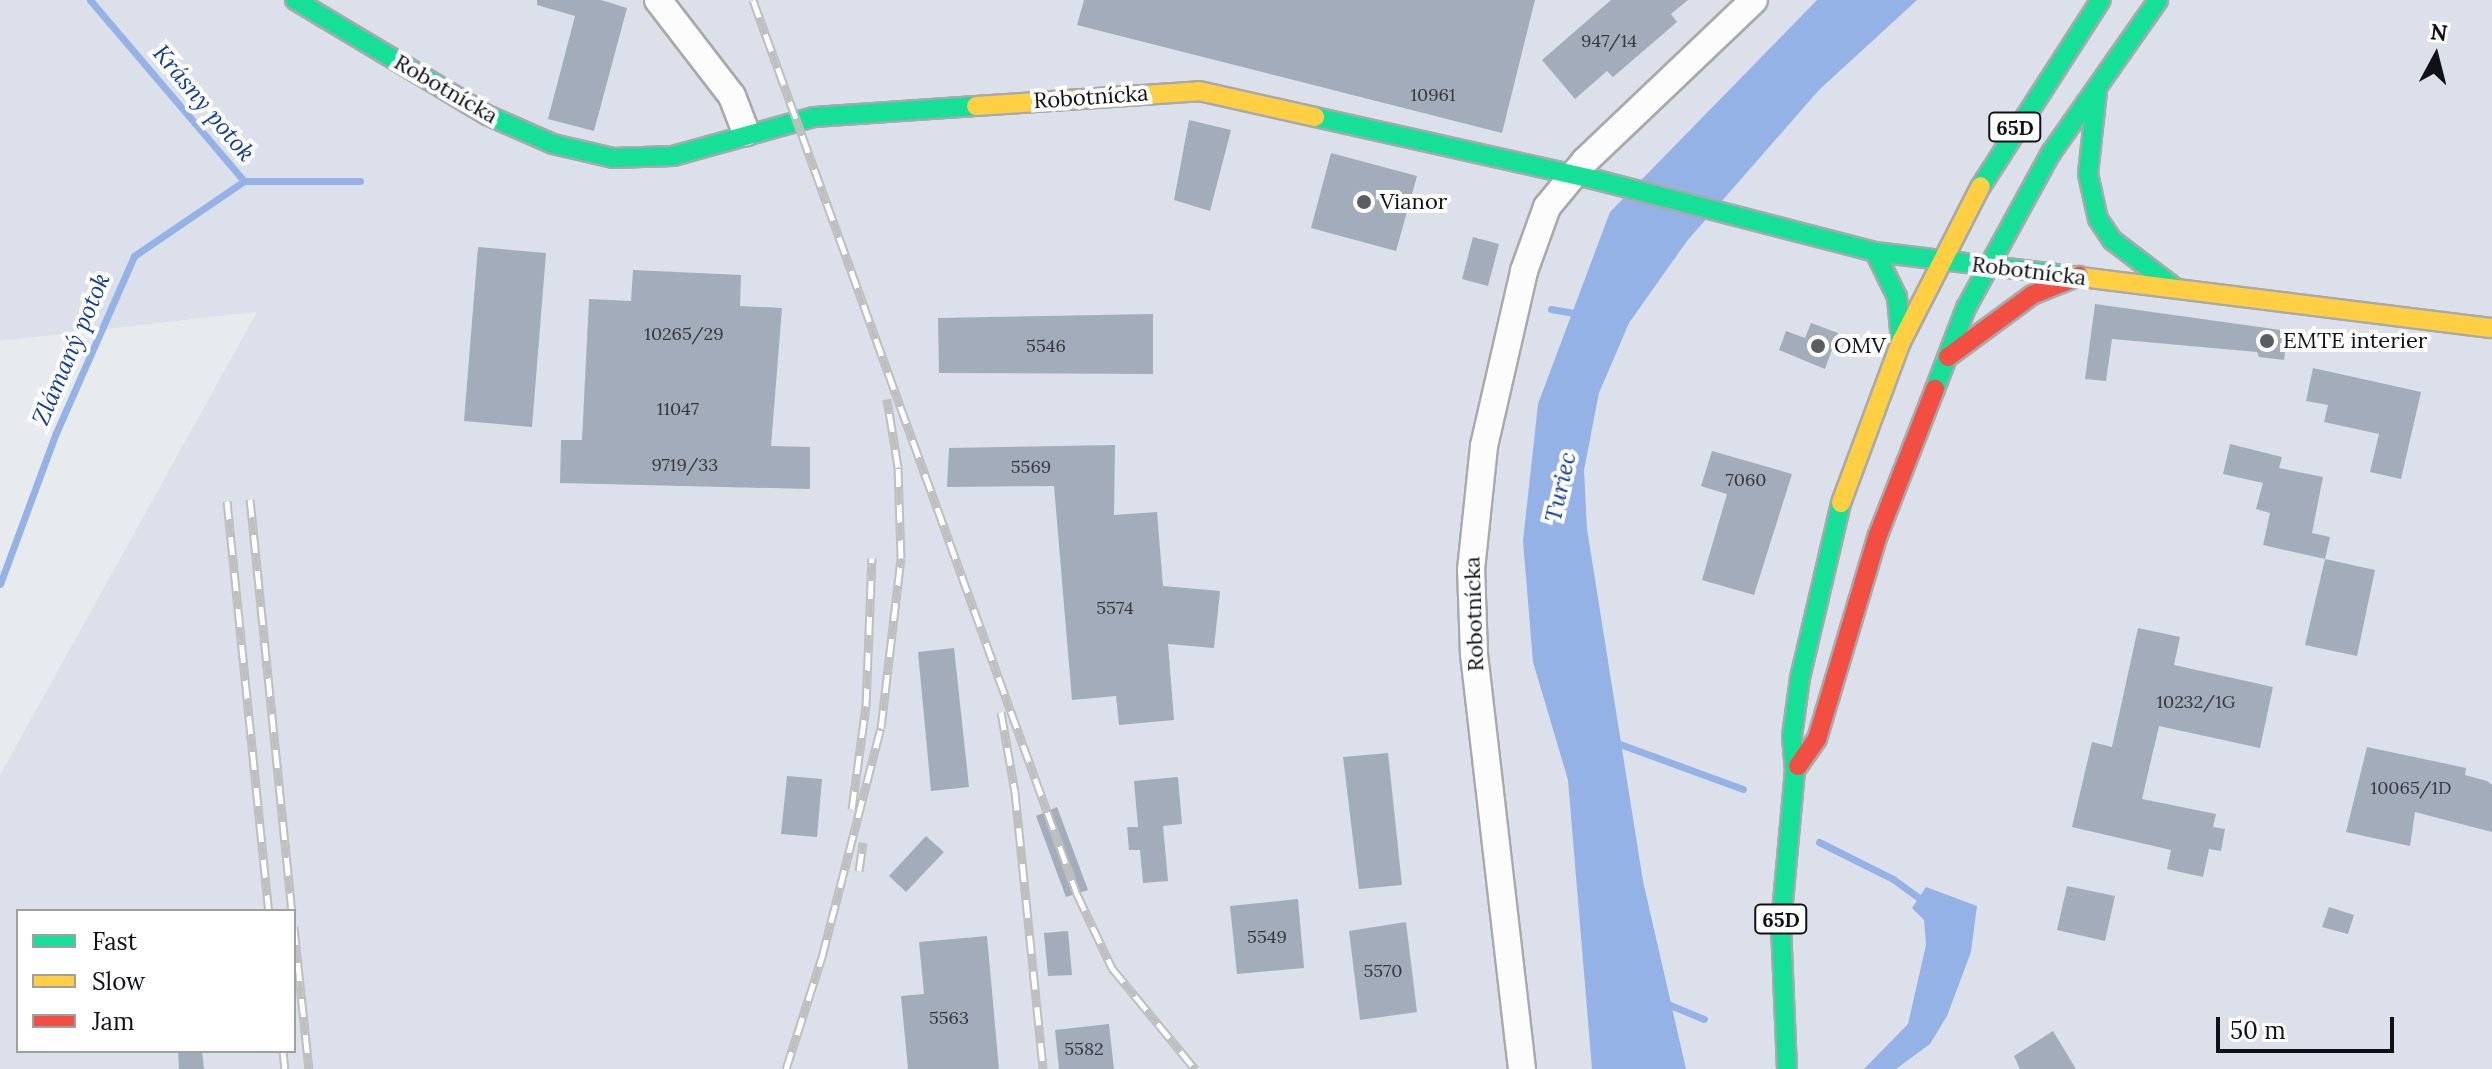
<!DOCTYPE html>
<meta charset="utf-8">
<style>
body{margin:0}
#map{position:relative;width:2492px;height:1069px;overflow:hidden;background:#e8ebee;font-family:Lora,serif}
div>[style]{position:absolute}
.built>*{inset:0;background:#dbe0ea}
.water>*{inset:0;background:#95b2e7}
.stream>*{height:7px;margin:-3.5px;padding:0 3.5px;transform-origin:3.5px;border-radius:3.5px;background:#95b2e7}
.building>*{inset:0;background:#a3acbb}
.roads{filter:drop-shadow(2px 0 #a7a9ab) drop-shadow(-2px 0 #a7a9ab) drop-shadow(0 2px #a7a9ab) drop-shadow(0 -2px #a7a9ab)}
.street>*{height:26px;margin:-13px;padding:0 13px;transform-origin:13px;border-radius:13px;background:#fcfcfc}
.fast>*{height:18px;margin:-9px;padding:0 9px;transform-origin:9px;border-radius:9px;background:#16e098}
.slow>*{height:18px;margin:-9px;padding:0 9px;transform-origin:9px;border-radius:9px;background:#ffcf43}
.jam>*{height:18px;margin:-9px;padding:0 9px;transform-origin:9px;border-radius:9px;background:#f24e42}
.rail>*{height:9px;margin-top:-4.5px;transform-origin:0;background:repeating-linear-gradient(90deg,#fff 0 18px,#bebfbf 0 36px);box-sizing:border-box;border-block:2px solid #bebfbf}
.dots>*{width:22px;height:22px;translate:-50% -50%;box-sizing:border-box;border:4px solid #fff;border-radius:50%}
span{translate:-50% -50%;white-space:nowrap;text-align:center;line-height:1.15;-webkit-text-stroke:8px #fff;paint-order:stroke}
.number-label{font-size:18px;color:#34383e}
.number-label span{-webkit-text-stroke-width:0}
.shield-label span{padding:2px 6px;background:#fff;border:2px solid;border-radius:6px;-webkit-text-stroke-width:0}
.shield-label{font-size:20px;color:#0f1114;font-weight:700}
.street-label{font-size:22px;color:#0f1114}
.poi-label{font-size:22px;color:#0f1114}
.left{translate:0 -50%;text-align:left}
.water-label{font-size:24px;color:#113d93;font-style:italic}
.legend{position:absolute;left:16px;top:909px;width:280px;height:144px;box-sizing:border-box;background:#fff;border:2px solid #9fa0a1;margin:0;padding:10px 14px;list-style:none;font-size:24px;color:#0f1114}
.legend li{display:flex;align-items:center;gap:16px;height:40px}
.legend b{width:40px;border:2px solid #9fa0a1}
.north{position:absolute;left:2396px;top:16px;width:80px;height:80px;-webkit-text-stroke:6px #fff;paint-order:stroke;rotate:7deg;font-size:22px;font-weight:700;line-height:32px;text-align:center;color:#0f1114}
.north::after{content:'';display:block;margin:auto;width:28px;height:36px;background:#0f1114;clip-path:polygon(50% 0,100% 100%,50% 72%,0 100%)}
.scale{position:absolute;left:2216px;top:1017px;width:178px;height:36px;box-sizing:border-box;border:4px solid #0f1114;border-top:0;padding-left:10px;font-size:24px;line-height:28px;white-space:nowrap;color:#0f1114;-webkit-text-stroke:6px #fff;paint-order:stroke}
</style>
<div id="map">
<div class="built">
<div style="clip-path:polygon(evenodd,0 0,2492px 0,2492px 1069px,0 1069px,0 775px,257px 312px,0 341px,0 0,18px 911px,294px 911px,294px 1051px,18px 1051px,18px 911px)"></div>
</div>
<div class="water">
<div style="clip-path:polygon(1817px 0,1917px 0,1819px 90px,1687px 241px,1629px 323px,1599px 393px,1584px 470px,1587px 529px,1643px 881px,1686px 1069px,1592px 1069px,1568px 780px,1533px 662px,1523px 541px,1538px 404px,1610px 212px)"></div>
<div style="clip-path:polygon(1926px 887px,1977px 906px,1971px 952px,1947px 1016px,1930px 1044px,1896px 1069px,1864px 1069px,1908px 1024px,1926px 945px,1924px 920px,1912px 908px)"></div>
</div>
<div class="stream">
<div style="left:90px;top:0;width:238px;rotate:49.6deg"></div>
<div style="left:244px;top:181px;width:116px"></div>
<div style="left:1551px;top:309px;width:29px;rotate:10deg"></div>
<div style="left:0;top:584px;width:161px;rotate:-69.7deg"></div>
<div style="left:56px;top:433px;width:193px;rotate:-66.2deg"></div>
<div style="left:134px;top:256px;width:133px;rotate:-34.3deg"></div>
<div style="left:1617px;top:743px;width:134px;rotate:20.1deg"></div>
<div style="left:1819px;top:842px;width:83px;rotate:26.6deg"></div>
<div style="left:1893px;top:879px;width:41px;rotate:36deg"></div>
<div style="left:1665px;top:1003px;width:42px;rotate:22.3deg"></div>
</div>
<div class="building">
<div style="clip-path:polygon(537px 0,601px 0,627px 8px,594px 131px,548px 119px,575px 16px,537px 5px)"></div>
<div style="clip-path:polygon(1084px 0,1535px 0,1502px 133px,1077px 25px)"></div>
<div style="clip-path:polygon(1611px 0,1688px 0,1671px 14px,1677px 22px,1613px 77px,1607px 71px,1575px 99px,1542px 60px)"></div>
<div style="clip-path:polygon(1189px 120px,1231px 130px,1210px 211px,1174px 200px)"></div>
<div style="clip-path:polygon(1331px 153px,1417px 176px,1396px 251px,1311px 228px)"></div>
<div style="clip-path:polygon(1473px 237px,1499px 244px,1488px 286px,1462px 279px)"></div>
<div style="clip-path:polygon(478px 247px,546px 253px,532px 427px,464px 421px)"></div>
<div style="clip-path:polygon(633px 270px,741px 275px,740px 306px,782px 308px,771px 446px,810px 447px,810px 489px,560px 483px,561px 440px,582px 440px,589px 299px,631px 301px)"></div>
<div style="clip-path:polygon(2095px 304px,2288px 331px,2284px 360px,2259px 357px,2257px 352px,2112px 339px,2106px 381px,2085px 379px)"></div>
<div style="clip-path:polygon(1153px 314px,1153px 374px,939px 373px,938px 318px)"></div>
<div style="clip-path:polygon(1811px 323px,1838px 333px,1825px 369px,1779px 350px,1786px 331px,1805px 338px)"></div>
<div style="clip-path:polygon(2313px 368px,2421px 392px,2401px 479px,2370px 472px,2379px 434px,2324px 422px,2328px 405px,2306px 401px)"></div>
<div style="clip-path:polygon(2230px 444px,2282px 457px,2279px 468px,2323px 477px,2312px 533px,2330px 537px,2325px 559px,2263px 545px,2270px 513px,2256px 509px,2263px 483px,2223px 474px)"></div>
<div style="clip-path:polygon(1115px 445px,1114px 515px,1157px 512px,1163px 586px,1220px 591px,1214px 648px,1168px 644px,1174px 720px,1119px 725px,1116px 696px,1072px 700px,1054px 486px,947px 487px,949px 448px)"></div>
<div style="clip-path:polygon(1712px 451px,1792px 474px,1754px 595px,1702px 580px,1727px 494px,1701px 486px)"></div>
<div style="clip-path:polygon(2325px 559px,2375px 570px,2357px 656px,2305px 645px)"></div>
<div style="clip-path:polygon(2138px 628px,2180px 637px,2174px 665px,2273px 687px,2260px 748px,2159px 726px,2142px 799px,2216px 814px,2213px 827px,2225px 829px,2221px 851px,2209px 849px,2203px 877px,2167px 869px,2171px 850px,2072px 827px,2092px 742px,2112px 747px)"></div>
<div style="clip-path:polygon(954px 648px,969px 787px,931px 791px,918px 652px)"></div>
<div style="clip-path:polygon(2367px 747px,2466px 768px,2465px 775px,2487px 781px,2492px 785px,2492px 832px,2415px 812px,2410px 846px,2346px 832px)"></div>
<div style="clip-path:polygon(1388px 753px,1402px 885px,1359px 889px,1343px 757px)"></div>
<div style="clip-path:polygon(787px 776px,822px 779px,817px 837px,781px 834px)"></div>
<div style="clip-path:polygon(1178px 777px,1182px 824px,1163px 826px,1168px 881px,1143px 883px,1140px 850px,1129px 850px,1127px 827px,1138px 827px,1134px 781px)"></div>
<div style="clip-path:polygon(1057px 807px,1088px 890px,1066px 897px,1036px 816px)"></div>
<div style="clip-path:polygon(926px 836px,944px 852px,906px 892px,889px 876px)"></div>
<div style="clip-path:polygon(2067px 886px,2115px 896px,2105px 941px,2057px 930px)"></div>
<div style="clip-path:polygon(1298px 899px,1304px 968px,1237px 974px,1230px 906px)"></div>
<div style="clip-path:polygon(2329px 907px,2354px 915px,2348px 934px,2322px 927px)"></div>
<div style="clip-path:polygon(1406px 922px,1417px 1012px,1360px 1020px,1349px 931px)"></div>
<div style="clip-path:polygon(1068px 931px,1072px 975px,1048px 976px,1044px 933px)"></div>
<div style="clip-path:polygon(987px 936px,999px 1069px,908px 1069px,901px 996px,924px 994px,919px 942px)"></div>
<div style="clip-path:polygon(1109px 1024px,1114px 1069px,1059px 1069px,1055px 1030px)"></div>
<div style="clip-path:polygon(2053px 1031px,2076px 1069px,2020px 1069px,2014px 1056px)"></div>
<div style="clip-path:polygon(178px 1051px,202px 1051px,204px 1069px,179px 1069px)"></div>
</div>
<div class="roads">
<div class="street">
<div style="left:658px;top:0;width:121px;rotate:52.4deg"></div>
<div style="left:732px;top:96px;width:39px;rotate:69deg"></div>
<div style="left:1522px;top:1069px;width:418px;rotate:-96.6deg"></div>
<div style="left:1474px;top:654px;width:84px;rotate:-92deg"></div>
<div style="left:1471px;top:570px;width:125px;rotate:-84deg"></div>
<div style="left:1484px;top:446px;width:180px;rotate:-77.1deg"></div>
<div style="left:1524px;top:271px;width:68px;rotate:-70.2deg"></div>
<div style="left:1547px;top:207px;width:60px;rotate:-50.4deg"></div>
<div style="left:1585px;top:161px;width:233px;rotate:-43.6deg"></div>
</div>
<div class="fast">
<div style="left:295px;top:0;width:224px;rotate:30.9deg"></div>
<div style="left:487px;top:115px;width:72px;rotate:23.7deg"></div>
<div style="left:553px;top:144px;width:62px;rotate:13.1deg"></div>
<div style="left:613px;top:158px;width:60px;rotate:-1.9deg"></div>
<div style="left:673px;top:156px;width:146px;rotate:-15.5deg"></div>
<div style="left:814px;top:117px;width:162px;rotate:-3.9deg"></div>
<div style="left:2097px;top:91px;width:83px;rotate:96.2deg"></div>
<div style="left:2088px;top:174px;width:46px;rotate:77.5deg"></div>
<div style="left:2098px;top:219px;width:25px;rotate:56deg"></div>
<div style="left:2112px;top:240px;width:79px;rotate:37.3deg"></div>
<div style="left:1315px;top:117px;width:289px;rotate:12.6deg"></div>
<div style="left:1597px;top:180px;width:287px;rotate:14.5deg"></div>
<div style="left:1875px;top:252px;width:199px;rotate:6.9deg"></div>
<div style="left:1981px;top:186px;width:221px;rotate:-57.2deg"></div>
<div style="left:1875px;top:252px;width:50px;rotate:63.9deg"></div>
<div style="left:1897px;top:297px;width:45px;rotate:84.9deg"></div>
<div style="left:1935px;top:389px;width:87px;rotate:-69.1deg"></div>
<div style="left:1966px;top:308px;width:177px;rotate:-61.3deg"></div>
<div style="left:2051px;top:153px;width:187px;rotate:-55deg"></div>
<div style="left:1787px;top:1069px;width:145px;rotate:-92.4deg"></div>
<div style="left:1781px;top:924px;width:154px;rotate:-84.8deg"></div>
<div style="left:1795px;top:771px;width:35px;rotate:-95deg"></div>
<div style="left:1792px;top:736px;width:59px;rotate:-82.1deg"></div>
<div style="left:1800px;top:678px;width:180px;rotate:-76.8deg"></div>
</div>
<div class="slow">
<div style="left:976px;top:106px;width:224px;rotate:-3.8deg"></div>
<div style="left:1199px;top:91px;width:119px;rotate:12.6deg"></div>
<div style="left:2073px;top:276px;width:422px;rotate:7.1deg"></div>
<div style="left:1841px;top:503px;width:172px;rotate:-69.6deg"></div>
<div style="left:1901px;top:342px;width:175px;rotate:-62.9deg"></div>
</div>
<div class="jam">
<div style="left:1948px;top:357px;width:104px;rotate:-36.4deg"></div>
<div style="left:2032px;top:295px;width:51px;rotate:-22deg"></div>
<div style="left:1798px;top:766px;width:33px;rotate:-55deg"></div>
<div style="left:1817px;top:739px;width:213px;rotate:-73.4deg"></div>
<div style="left:1878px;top:535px;width:157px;rotate:-68.7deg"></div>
</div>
</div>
<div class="rail">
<div style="left:753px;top:0;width:951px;rotate:70.08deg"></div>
<div style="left:1077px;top:894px;width:82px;rotate:64.7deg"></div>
<div style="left:1112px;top:968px;width:131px;rotate:50.6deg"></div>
<div style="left:250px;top:499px;width:414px;rotate:84.2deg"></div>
<div style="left:227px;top:501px;width:412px;rotate:84.2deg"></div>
<div style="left:1001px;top:712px;width:81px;rotate:80.1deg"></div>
<div style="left:1015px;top:792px;width:278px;rotate:84.2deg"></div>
<div style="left:852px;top:809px;width:104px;rotate:-82.3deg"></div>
<div style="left:866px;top:706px;width:148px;rotate:-87.7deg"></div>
<div style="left:859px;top:871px;width:29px;rotate:-82deg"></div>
<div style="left:294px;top:927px;width:143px;rotate:84deg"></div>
<div style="left:283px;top:1051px;width:18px;rotate:84deg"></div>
<div style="left:786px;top:1069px;width:118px;rotate:-72.2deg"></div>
<div style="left:822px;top:957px;width:236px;rotate:-75.6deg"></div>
<div style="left:881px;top:728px;width:171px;rotate:-83.3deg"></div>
<div style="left:901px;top:558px;width:91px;rotate:-91.9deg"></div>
<div style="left:898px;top:467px;width:69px;rotate:-99.2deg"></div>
</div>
<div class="dots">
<div style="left:1364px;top:202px;background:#5b5d60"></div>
<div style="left:2267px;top:341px;background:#5b5d60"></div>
<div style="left:1818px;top:346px;background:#5b5d60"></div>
</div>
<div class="number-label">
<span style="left:1609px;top:41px">947/14</span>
<span style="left:1433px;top:95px">10961</span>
<span style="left:684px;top:334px">10265/29</span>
<span style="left:1046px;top:346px">5546</span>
<span style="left:678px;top:409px">11047</span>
<span style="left:685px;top:465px">9719/33</span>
<span style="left:1031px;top:467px">5569</span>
<span style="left:1746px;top:480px">7060</span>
<span style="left:1115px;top:608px">5574</span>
<span style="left:2196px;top:702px">10232/1G</span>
<span style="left:2411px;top:788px">10065/1D</span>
<span style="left:1267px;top:937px">5549</span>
<span style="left:1383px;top:971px">5570</span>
<span style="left:949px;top:1018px">5563</span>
<span style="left:1084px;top:1049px">5582</span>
</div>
<div class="shield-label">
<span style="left:2015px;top:127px">65D</span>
<span style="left:1781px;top:919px">65D</span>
</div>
<div class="street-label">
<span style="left:446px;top:89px;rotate:30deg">Robotnícka</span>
<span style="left:1091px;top:97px;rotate:-4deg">Robotnícka</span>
<span style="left:2029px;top:271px;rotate:7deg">Robotnícka</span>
<span style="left:1474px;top:614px;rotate:-92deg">Robotnícka</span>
</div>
<div class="poi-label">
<span class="left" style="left:1380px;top:202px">Vianor</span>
<span class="left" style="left:2283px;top:341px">EMTE interier</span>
<span class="left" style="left:1834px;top:346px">OMV</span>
</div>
<div class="water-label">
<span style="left:204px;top:103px;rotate:50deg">Krásny potok</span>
<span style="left:71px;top:349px;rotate:-67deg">Zlámaný potok</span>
<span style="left:1560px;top:487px;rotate:-77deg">Turiec</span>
</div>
<ul class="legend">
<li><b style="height:10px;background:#16e098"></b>Fast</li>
<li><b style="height:10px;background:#ffcf43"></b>Slow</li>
<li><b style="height:10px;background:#f24e42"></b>Jam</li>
</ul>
<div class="north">N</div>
<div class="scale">50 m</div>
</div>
